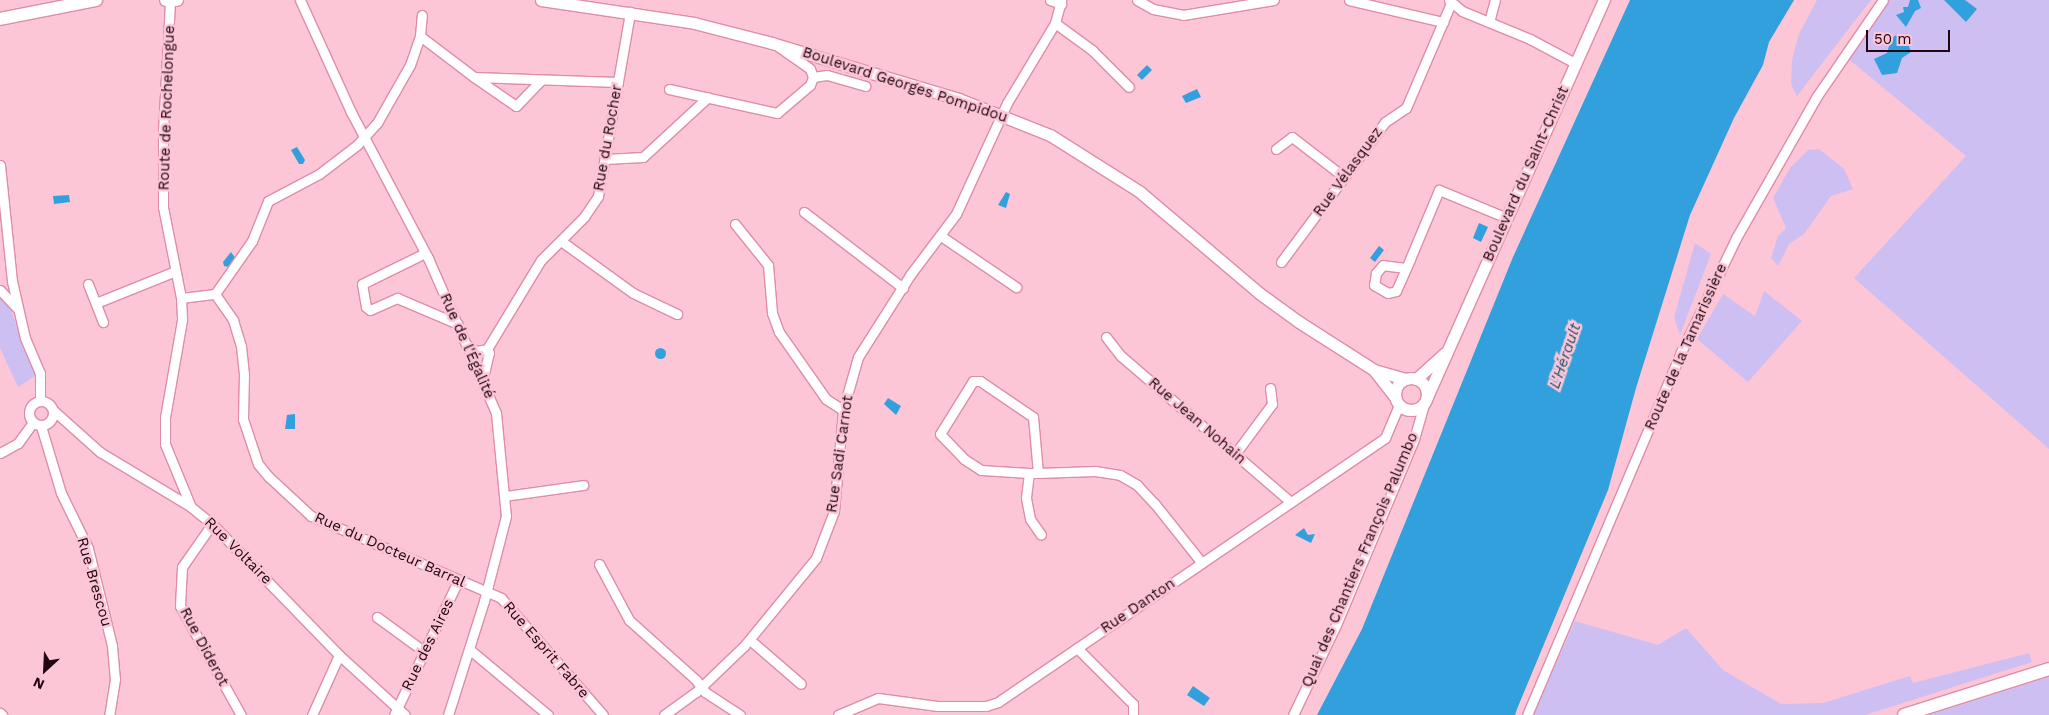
<!DOCTYPE html>
<meta charset="utf-8">
<style>
body{margin:0}
#map{position:relative;width:2049px;height:715px;overflow:hidden;background:#fcc6d7;font-family:"Work Sans",sans-serif}
div>[style]{position:absolute}
.green>*{inset:0;background:#cebff3}
.water>*{inset:0;background:#31a0dc}
.round{border-radius:50%}
.roads{filter:drop-shadow(1px 0 #df8ca9) drop-shadow(-1px 0 #df8ca9) drop-shadow(0 1px #df8ca9) drop-shadow(0 -1px #df8ca9)}
.minor>*{height:9px;margin:-4.5px;padding:0 4.5px;transform-origin:4.5px;border-radius:4.5px;background:#fff}
.minor>.ring{margin:-4.5px;padding:0;box-sizing:content-box;background:none;border:9px solid #fff;border-radius:50%}
.tertiary>*{height:11px;margin:-5.5px;padding:0 5.5px;transform-origin:5.5px;border-radius:5.5px;background:#fff}
.tertiary>.ring{margin:-5.5px;padding:0;box-sizing:content-box;background:none;border:11px solid #fff;border-radius:50%}
.secondary>*{height:12px;margin:-6px;padding:0 6px;transform-origin:6px;border-radius:6px;background:#fff}
span{translate:-50% -50%;white-space:nowrap;text-align:center;line-height:1.15;-webkit-text-stroke:5px #fcc6d7;paint-order:stroke}
.street-label{font-size:15px;color:#220511}
.water-label{font-size:16px;color:#1b5372;font-style:italic}
.north{position:absolute;left:20px;top:645px;width:50px;height:50px;-webkit-text-stroke:4px #fcc6d7;paint-order:stroke;rotate:205deg;font-size:14px;font-weight:700;line-height:20px;text-align:center;color:#220511}
.north::after{content:'';display:block;margin:auto;width:18px;height:22px;background:#220511;clip-path:polygon(50% 0,100% 100%,50% 72%,0 100%)}
.scale{position:absolute;left:1866px;top:30px;width:84px;height:22px;box-sizing:border-box;border:2px solid #220511;border-top:0;padding-left:6px;font-size:15px;line-height:18px;white-space:nowrap;color:#220511;-webkit-text-stroke:4px #fcc6d7;paint-order:stroke}
</style>
<div id="map">
<div class="green">
<div style="clip-path:polygon(1817px 0,1871px 0,1797px 96px,1791px 84px,1792px 60px,1799px 34px)"></div>
<div style="clip-path:polygon(1888px 0,2049px 0,2049px 449px,1854px 278px,1966px 156px,1846px 57px)"></div>
<div style="clip-path:polygon(1819px 149px,1844px 169px,1853px 189px,1831px 196px,1804px 234px,1789px 244px,1778px 266px,1771px 258px,1778px 236px,1786px 228px,1773px 198px,1790px 168px,1808px 150px)"></div>
<div style="clip-path:polygon(1695px 243px,1711px 254px,1680px 335px,1674px 317px)"></div>
<div style="clip-path:polygon(1764px 291px,1802px 321px,1748px 382px,1697px 339px,1723px 294px,1755px 316px)"></div>
<div style="clip-path:polygon(0 298px,8px 302px,35px 376px,18px 387px,0 348px)"></div>
<div style="clip-path:polygon(1575px 621px,1658px 645px,1686px 628px,1723px 670px,1781px 704px,1823px 703px,1910px 676px,1913px 683px,2029px 653px,2032px 662px,1865px 715px,1533px 715px)"></div>
<div style="clip-path:polygon(2049px 677px,2049px 715px,1928px 715px)"></div>
</div>
<div class="water">
<div style="clip-path:polygon(1630px 0,1794px 0,1769px 42px,1763px 65px,1734px 118px,1690px 215px,1636px 388px,1608px 490px,1517px 709px,1515px 715px,1317px 715px,1362px 629px,1513px 257px)"></div>
<div style="clip-path:polygon(1910px 0,1918px 0,1921px 8px,1915px 11px,1906px 27px,1896px 15px,1904px 12px,1903px 7px,1908px 7px)"></div>
<div style="clip-path:polygon(1944px 0,1965px 0,1977px 9px,1966px 22px)"></div>
<div style="clip-path:polygon(1896px 35px,1909px 46px,1911px 52px,1902px 58px,1897px 73px,1882px 75px,1874px 59px,1887px 53px,1891px 39px)"></div>
<div style="clip-path:polygon(1147px 65px,1152px 70px,1142px 80px,1137px 75px)"></div>
<div style="clip-path:polygon(1197px 89px,1201px 97px,1186px 103px,1182px 96px)"></div>
<div style="clip-path:polygon(297px 147px,305px 160px,303px 164px,299px 164px,291px 150px)"></div>
<div style="clip-path:polygon(1006px 192px,1010px 194px,1006px 208px,998px 205px)"></div>
<div style="clip-path:polygon(69px 195px,70px 202px,54px 204px,53px 196px)"></div>
<div style="clip-path:polygon(1479px 223px,1488px 227px,1481px 242px,1473px 238px)"></div>
<div style="clip-path:polygon(1379px 246px,1384px 250px,1375px 262px,1370px 258px)"></div>
<div style="clip-path:polygon(231px 252px,236px 259px,229px 267px,224px 266px,223px 262px)"></div>
<div class="round" style="left:654.5px;top:347.5px;width:11px;height:11px"></div>
<div style="clip-path:polygon(888px 398px,901px 406px,896px 415px,884px 404px)"></div>
<div style="clip-path:polygon(295px 414px,295px 429px,285px 429px,287px 415px)"></div>
<div style="clip-path:polygon(1304px 528px,1308px 535px,1315px 534px,1311px 543px,1295px 535px)"></div>
<div style="clip-path:polygon(1193px 686px,1210px 698px,1204px 706px,1187px 695px)"></div>
</div>
<div class="roads">
<div class="minor">
<div style="left:300px;top:0;width:123px;rotate:65.5deg"></div>
<div style="left:351px;top:112px;width:165px;rotate:62.2deg"></div>
<div style="left:428px;top:258px;width:169px;rotate:66.3deg"></div>
<div style="left:496px;top:413px;width:103px;rotate:84.5deg"></div>
<div style="left:506px;top:516px;width:88px;rotate:104.5deg"></div>
<div style="left:484px;top:601px;width:120px;rotate:107.5deg"></div>
<div style="left:1050px;top:0;width:12px;rotate:20deg"></div>
<div style="left:1137px;top:0;width:18px;rotate:29deg"></div>
<div style="left:1153px;top:9px;width:31px;rotate:11deg"></div>
<div style="left:1183px;top:15px;width:92px;rotate:-9.4deg"></div>
<div style="left:1349px;top:0;width:97px;rotate:13.2deg"></div>
<div style="left:1449px;top:0;width:17px;rotate:40deg"></div>
<div style="left:1462px;top:11px;width:74px;rotate:22.4deg"></div>
<div style="left:1530px;top:39px;width:51px;rotate:28.1deg"></div>
<div style="left:170px;top:2px;width:128px;rotate:93.1deg"></div>
<div style="left:163px;top:130px;width:77px;rotate:90deg"></div>
<div style="left:163px;top:207px;width:93px;rotate:78.8deg"></div>
<div style="left:181px;top:298px;width:22px;rotate:87deg"></div>
<div style="left:182px;top:320px;width:98px;rotate:99.9deg"></div>
<div style="left:165px;top:417px;width:27px;rotate:90deg"></div>
<div style="left:165px;top:444px;width:68px;rotate:67.6deg"></div>
<div style="left:1489px;top:22px;width:23px;rotate:-75deg"></div>
<div style="left:1055px;top:23px;width:46px;rotate:36.1deg"></div>
<div style="left:1092px;top:50px;width:52px;rotate:45deg"></div>
<div style="left:420px;top:36px;width:68px;rotate:37.2deg"></div>
<div style="left:474px;top:77px;width:144px;rotate:2deg"></div>
<div style="left:779px;top:47px;width:38px;rotate:35deg"></div>
<div style="left:810px;top:69px;width:9px;rotate:69deg"></div>
<div style="left:474px;top:77px;width:51px;rotate:34.6deg"></div>
<div style="left:516px;top:106px;width:36px;rotate:-46deg"></div>
<div style="left:669px;top:89px;width:111px;rotate:12.5deg"></div>
<div style="left:777px;top:113px;width:43px;rotate:-40.3deg"></div>
<div style="left:810px;top:85px;width:9px;rotate:-69deg"></div>
<div style="left:813px;top:77px;width:14px;rotate:-8deg"></div>
<div style="left:827px;top:75px;width:40px;rotate:16deg"></div>
<div style="left:1276px;top:149px;width:20px;rotate:-37deg"></div>
<div style="left:1292px;top:137px;width:66px;rotate:37.6deg"></div>
<div style="left:605px;top:159px;width:38px;rotate:-3deg"></div>
<div style="left:643px;top:157px;width:88px;rotate:-42.7deg"></div>
<div style="left:0;top:165px;width:117px;rotate:84.1deg"></div>
<div style="left:12px;top:281px;width:58px;rotate:77.2deg"></div>
<div style="left:25px;top:338px;width:38px;rotate:67deg"></div>
<div style="left:40px;top:373px;width:28px;rotate:90deg"></div>
<div style="left:804px;top:212px;width:125px;rotate:37.5deg"></div>
<div style="left:735px;top:224px;width:53px;rotate:51.2deg"></div>
<div style="left:768px;top:265px;width:48px;rotate:85.2deg"></div>
<div style="left:772px;top:313px;width:20px;rotate:70deg"></div>
<div style="left:779px;top:332px;width:82px;rotate:55deg"></div>
<div style="left:826px;top:399px;width:20px;rotate:33deg"></div>
<div style="left:941px;top:236px;width:91px;rotate:34.2deg"></div>
<div style="left:561px;top:241px;width:89px;rotate:35.8deg"></div>
<div style="left:633px;top:293px;width:49px;rotate:25.5deg"></div>
<div style="left:425px;top:253px;width:70px;rotate:153.8deg"></div>
<div style="left:362px;top:284px;width:23px;rotate:80deg"></div>
<div style="left:366px;top:307px;width:5px;rotate:37deg"></div>
<div style="left:370px;top:310px;width:30px;rotate:-24deg"></div>
<div style="left:397px;top:298px;width:66px;rotate:23.1deg"></div>
<div style="left:1281px;top:262px;width:174px;rotate:-53.4deg"></div>
<div style="left:1385px;top:122px;width:25px;rotate:-34deg"></div>
<div style="left:1406px;top:108px;width:114px;rotate:-66.8deg"></div>
<div style="left:1406px;top:268px;width:23px;rotate:-173deg"></div>
<div style="left:1383px;top:265px;width:11px;rotate:131deg"></div>
<div style="left:1376px;top:273px;width:12px;rotate:99deg"></div>
<div style="left:1374px;top:285px;width:16px;rotate:30deg"></div>
<div style="left:1388px;top:293px;width:8px;rotate:-14deg"></div>
<div style="left:1396px;top:291px;width:35px;rotate:-66deg"></div>
<div style="left:1410px;top:259px;width:75px;rotate:-67.2deg"></div>
<div style="left:1439px;top:190px;width:74px;rotate:22.4deg"></div>
<div style="left:88px;top:284px;width:41px;rotate:68.5deg"></div>
<div style="left:0;top:290px;width:25px;rotate:47deg"></div>
<div style="left:215px;top:294px;width:32px;rotate:55deg"></div>
<div style="left:233px;top:320px;width:27px;rotate:73deg"></div>
<div style="left:241px;top:346px;width:28px;rotate:84deg"></div>
<div style="left:244px;top:374px;width:45px;rotate:91.3deg"></div>
<div style="left:243px;top:419px;width:47px;rotate:71.6deg"></div>
<div style="left:258px;top:464px;width:17px;rotate:50deg"></div>
<div style="left:269px;top:477px;width:57px;rotate:42.9deg"></div>
<div style="left:311px;top:516px;width:207px;rotate:23.3deg"></div>
<div style="left:501px;top:598px;width:155px;rotate:48.9deg"></div>
<div style="left:215px;top:294px;width:65px;rotate:-55.1deg"></div>
<div style="left:252px;top:241px;width:43px;rotate:-68.2deg"></div>
<div style="left:268px;top:201px;width:58px;rotate:-27.9deg"></div>
<div style="left:319px;top:174px;width:48px;rotate:-37.3deg"></div>
<div style="left:357px;top:145px;width:30px;rotate:-48deg"></div>
<div style="left:377px;top:123px;width:67px;rotate:-60.4deg"></div>
<div style="left:410px;top:65px;width:31px;rotate:-71deg"></div>
<div style="left:420px;top:36px;width:21px;rotate:-85deg"></div>
<div style="left:181px;top:298px;width:34px;rotate:-7deg"></div>
<div style="left:96px;top:303px;width:83px;rotate:-21.9deg"></div>
<div style="left:1106px;top:337px;width:24px;rotate:52deg"></div>
<div style="left:1121px;top:356px;width:224px;rotate:40.7deg"></div>
<div style="left:467px;top:345px;width:11px;rotate:34deg"></div>
<div style="left:476px;top:351px;width:11px;rotate:-10deg"></div>
<div style="left:487px;top:349px;width:104px;rotate:-58.8deg"></div>
<div style="left:541px;top:260px;width:61px;rotate:-45deg"></div>
<div style="left:584px;top:217px;width:25px;rotate:-56deg"></div>
<div style="left:598px;top:196px;width:187px;rotate:-80.1deg"></div>
<div style="left:483px;top:378px;width:26px;rotate:-77deg"></div>
<div style="left:489px;top:353px;width:4px;rotate:-117deg"></div>
<div class="ring" style="left:29px;top:401px;width:15px;height:15px"></div>
<div style="left:53px;top:410px;width:63px;rotate:41.8deg"></div>
<div style="left:100px;top:452px;width:106px;rotate:31.1deg"></div>
<div style="left:191px;top:507px;width:27px;rotate:39deg"></div>
<div style="left:212px;top:524px;width:182px;rotate:45.9deg"></div>
<div style="left:339px;top:655px;width:89px;rotate:42.3deg"></div>
<div style="left:41px;top:426px;width:70px;rotate:73.4deg"></div>
<div style="left:61px;top:493px;width:61px;rotate:63.9deg"></div>
<div style="left:88px;top:548px;width:101px;rotate:76.2deg"></div>
<div style="left:112px;top:646px;width:33px;rotate:85deg"></div>
<div style="left:115px;top:679px;width:36px;rotate:99deg"></div>
<div style="left:0;top:453px;width:21px;rotate:-29deg"></div>
<div style="left:18px;top:443px;width:26px;rotate:-54deg"></div>
<div style="left:1235px;top:454px;width:62px;rotate:-53.5deg"></div>
<div style="left:1272px;top:404px;width:16px;rotate:-97deg"></div>
<div style="left:1029px;top:473px;width:25px;rotate:97deg"></div>
<div style="left:1026px;top:498px;width:21px;rotate:79deg"></div>
<div style="left:1030px;top:519px;width:19px;rotate:55deg"></div>
<div style="left:1038px;top:473px;width:56px;rotate:-95.1deg"></div>
<div style="left:1033px;top:417px;width:64px;rotate:-145.8deg"></div>
<div style="left:980px;top:381px;width:7px;rotate:180deg"></div>
<div style="left:973px;top:381px;width:62px;rotate:121.9deg"></div>
<div style="left:940px;top:434px;width:35px;rotate:46deg"></div>
<div style="left:964px;top:459px;width:20px;rotate:33deg"></div>
<div style="left:981px;top:470px;width:48px;rotate:3.6deg"></div>
<div style="left:1029px;top:473px;width:9px"></div>
<div style="left:1038px;top:473px;width:57px;rotate:-2deg"></div>
<div style="left:1095px;top:471px;width:25px;rotate:9deg"></div>
<div style="left:1120px;top:475px;width:20px;rotate:30deg"></div>
<div style="left:1137px;top:485px;width:26px;rotate:47deg"></div>
<div style="left:1155px;top:504px;width:75px;rotate:51.5deg"></div>
<div style="left:505px;top:496px;width:79px;rotate:-8deg"></div>
<div style="left:212px;top:524px;width:52px;rotate:124.9deg"></div>
<div style="left:182px;top:567px;width:39px;rotate:93deg"></div>
<div style="left:180px;top:606px;width:125px;rotate:60.8deg"></div>
<div style="left:599px;top:564px;width:64px;rotate:61.8deg"></div>
<div style="left:629px;top:620px;width:90px;rotate:41.8deg"></div>
<div style="left:696px;top:680px;width:15px;rotate:53deg"></div>
<div style="left:705px;top:692px;width:42px;rotate:33.3deg"></div>
<div style="left:377px;top:617px;width:59px;rotate:36.1deg"></div>
<div style="left:750px;top:640px;width:67px;rotate:40.8deg"></div>
<div style="left:1077px;top:648px;width:79px;rotate:45deg"></div>
<div style="left:1133px;top:704px;width:11px;rotate:90deg"></div>
<div style="left:469px;top:649px;width:103px;rotate:39.9deg"></div>
<div style="left:0;top:713px;width:3px;rotate:45deg"></div>
<div style="left:312px;top:715px;width:66px;rotate:-65.8deg"></div>
<div style="left:394px;top:715px;width:148px;rotate:-64.5deg"></div>
<div style="left:664px;top:715px;width:39px;rotate:-36deg"></div>
<div style="left:696px;top:692px;width:66px;rotate:-43.8deg"></div>
<div style="left:744px;top:646px;width:114px;rotate:-50.7deg"></div>
<div style="left:816px;top:558px;width:50px;rotate:-69deg"></div>
<div style="left:834px;top:511px;width:101px;rotate:-84.9deg"></div>
<div style="left:843px;top:410px;width:55px;rotate:-74.2deg"></div>
<div style="left:858px;top:357px;width:97px;rotate:-57.6deg"></div>
<div style="left:910px;top:275px;width:76px;rotate:-53deg"></div>
<div style="left:956px;top:214px;width:122px;rotate:-65.3deg"></div>
<div style="left:1007px;top:103px;width:93px;rotate:-59deg"></div>
<div style="left:1055px;top:23px;width:24px;rotate:-75deg"></div>
<div style="left:838px;top:715px;width:43px;rotate:-23deg"></div>
<div style="left:878px;top:698px;width:60px;rotate:7.7deg"></div>
<div style="left:937px;top:706px;width:49px"></div>
<div style="left:986px;top:706px;width:13px;rotate:-18deg"></div>
<div style="left:998px;top:702px;width:468px;rotate:-34.3deg"></div>
<div style="left:1385px;top:438px;width:36px;rotate:-67deg"></div>
<div style="left:1293px;top:715px;width:100px;rotate:-64.5deg"></div>
<div style="left:1336px;top:625px;width:202px;rotate:-67.2deg"></div>
<div style="left:1414px;top:439px;width:36px;rotate:-74deg"></div>
<div style="left:1527px;top:715px;width:394px;rotate:-67deg"></div>
<div style="left:1681px;top:352px;width:127px;rotate:-64.2deg"></div>
<div style="left:1736px;top:238px;width:163px;rotate:-60.3deg"></div>
<div style="left:1817px;top:96px;width:116px;rotate:-55.5deg"></div>
</div>
<div class="tertiary">
<div style="left:541px;top:0;width:155px;rotate:8.5deg"></div>
<div style="left:694px;top:23px;width:81px;rotate:14.4deg"></div>
<div style="left:772px;top:43px;width:195px;rotate:16.7deg"></div>
<div style="left:959px;top:99px;width:98px;rotate:21.6deg"></div>
<div style="left:1050px;top:135px;width:107px;rotate:32.3deg"></div>
<div style="left:1140px;top:192px;width:156px;rotate:40.3deg"></div>
<div style="left:1259px;top:293px;width:49px;rotate:35.9deg"></div>
<div style="left:1299px;top:322px;width:89px;rotate:32.6deg"></div>
<div style="left:1374px;top:370px;width:33px;rotate:16deg"></div>
<div style="left:1374px;top:370px;width:34px;rotate:52deg"></div>
<div class="ring" style="left:1395px;top:378px;width:21px;height:21px"></div>
<div style="left:1416px;top:379px;width:38px;rotate:-42deg"></div>
<div style="left:1427px;top:397px;width:435px;rotate:-66deg"></div>
</div>
<div class="secondary">
<div style="left:166px;top:0;width:11px"></div>
<div style="left:0;top:19px;width:98px;rotate:-11.2deg"></div>
<div style="left:1904px;top:715px;width:152px;rotate:-17.6deg"></div>
</div>
</div>
<div class="street-label">
<span style="left:905px;top:85px;rotate:18deg">Boulevard Georges Pompidou</span>
<span style="left:167px;top:108px;rotate:-88deg">Route de Rochelongue</span>
<span style="left:608px;top:138px;rotate:-80deg">Rue du Rocher</span>
<span style="left:1348px;top:172px;rotate:-54deg">Rue Vélasquez</span>
<span style="left:1526px;top:174px;rotate:-66deg">Boulevard du Saint-Christ</span>
<span style="left:467px;top:346px;rotate:66deg">Rue de l'Égalité</span>
<span style="left:1686px;top:347px;rotate:-66deg">Route de la Tamarissière</span>
<span style="left:1197px;top:421px;rotate:41deg">Rue Jean Nohain</span>
<span style="left:840px;top:454px;rotate:-82deg">Rue Sadi Carnot</span>
<span style="left:390px;top:550px;rotate:24deg">Rue du Docteur Barral</span>
<span style="left:238px;top:551px;rotate:45deg">Rue Voltaire</span>
<span style="left:1360px;top:560px;rotate:-67deg">Quai des Chantiers François Palumbo</span>
<span style="left:94px;top:582px;rotate:74deg">Rue Brescou</span>
<span style="left:1138px;top:606px;rotate:-34deg">Rue Danton</span>
<span style="left:428px;top:645px;rotate:-64deg">Rue des Aires</span>
<span style="left:204px;top:647px;rotate:62deg">Rue Diderot</span>
<span style="left:546px;top:650px;rotate:49deg">Rue Esprit Fabre</span>
</div>
<div class="water-label">
<span style="left:1565px;top:356px;rotate:-71deg">L'Hérault</span>
</div>
<div class="north">N</div>
<div class="scale">50 m</div>
</div>
